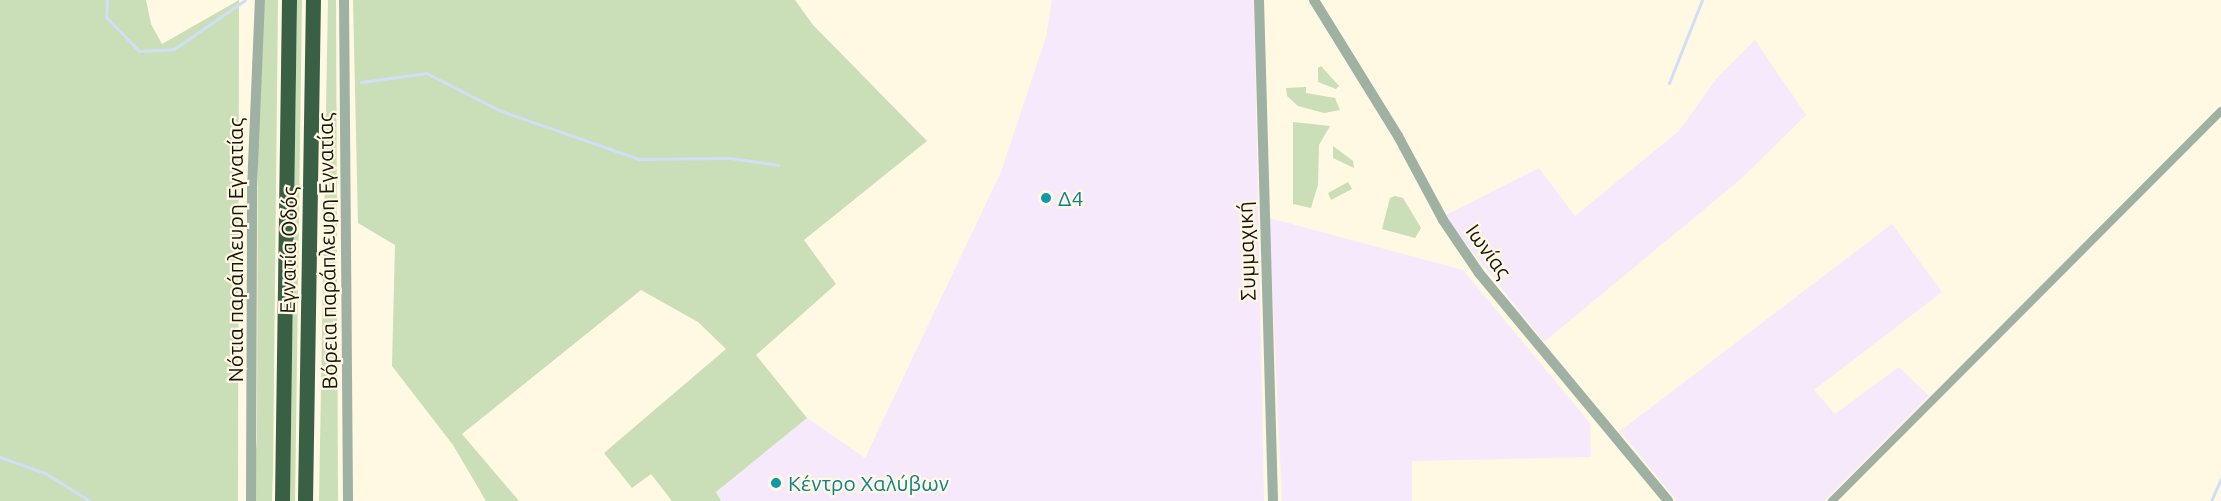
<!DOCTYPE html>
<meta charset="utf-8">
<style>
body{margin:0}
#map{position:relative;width:2221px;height:501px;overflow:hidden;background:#fff8e2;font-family:Ubuntu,sans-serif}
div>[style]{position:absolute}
.industrial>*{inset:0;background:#f7e9fc}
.green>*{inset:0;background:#cadeb7}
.stream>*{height:3px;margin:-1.5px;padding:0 1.5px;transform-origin:1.5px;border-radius:1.5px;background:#d0dff7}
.minor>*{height:8px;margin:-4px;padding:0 4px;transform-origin:4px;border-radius:4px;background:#9fb1a3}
.tertiary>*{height:10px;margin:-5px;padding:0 5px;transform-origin:5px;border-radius:5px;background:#9fb1a3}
.motorway>*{height:15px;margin:-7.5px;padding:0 7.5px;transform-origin:7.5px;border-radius:7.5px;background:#395f45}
.dots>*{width:16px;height:16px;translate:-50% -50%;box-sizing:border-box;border:3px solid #fff8e2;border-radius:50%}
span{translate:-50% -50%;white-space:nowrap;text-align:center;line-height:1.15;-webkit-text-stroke:4.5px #fff8e2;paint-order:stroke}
.culture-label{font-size:21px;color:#0d838f}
.left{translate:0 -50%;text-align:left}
.street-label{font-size:21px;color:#17140a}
</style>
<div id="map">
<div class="industrial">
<div style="clip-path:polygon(1052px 0,1254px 0,1264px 501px,721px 501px,716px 492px,807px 418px,865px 458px,1001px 172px,1046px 37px)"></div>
<div style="clip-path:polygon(1755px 40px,1806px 115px,1742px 178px,1544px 342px,1444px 216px,1539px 168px,1575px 216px,1679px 131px,1717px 78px)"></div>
<div style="clip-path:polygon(1269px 218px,1463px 270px,1590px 423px,1591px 457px,1412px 461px,1412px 501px,1282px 501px)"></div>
<div style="clip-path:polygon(1892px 224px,1942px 292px,1814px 390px,1835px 414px,1899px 367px,1929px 396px,1824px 501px,1677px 501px,1620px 431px)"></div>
</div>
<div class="green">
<div style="clip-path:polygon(0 0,146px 0,151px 24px,162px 44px,239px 0,238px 501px,0 501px)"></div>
<div style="clip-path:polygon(263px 0,278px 0,273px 468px,272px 501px,251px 501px,257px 439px,258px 84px)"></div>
<div style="clip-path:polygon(297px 0,302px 0,295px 501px,290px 501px)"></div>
<div style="clip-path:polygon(328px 0,336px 0,338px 501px,319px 501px)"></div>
<div style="clip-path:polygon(353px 0,795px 0,813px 25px,927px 141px,804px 240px,836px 284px,756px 355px,807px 418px,716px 492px,721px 501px,672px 501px,651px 474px,632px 488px,604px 453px,726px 349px,698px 322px,641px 290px,462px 434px,519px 501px,486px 501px,453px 445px,392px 366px,395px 245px,358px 223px)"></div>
<div style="clip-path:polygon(1321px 66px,1339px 86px,1336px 89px,1318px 82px,1318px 68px)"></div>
<div style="clip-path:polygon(1306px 87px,1306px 93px,1335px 98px,1340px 110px,1324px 113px,1298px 106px,1287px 96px,1286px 88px)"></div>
<div style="clip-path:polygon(1293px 122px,1330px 126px,1319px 145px,1318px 185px,1311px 208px,1293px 204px)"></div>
<div style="clip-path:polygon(1333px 146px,1353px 161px,1354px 168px,1333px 158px)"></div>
<div style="clip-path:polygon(1348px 182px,1352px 189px,1331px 200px,1328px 193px)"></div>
<div style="clip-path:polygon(1395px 196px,1403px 198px,1421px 228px,1415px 238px,1382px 229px,1390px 198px)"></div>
</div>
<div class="stream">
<div style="left:107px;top:0;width:17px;rotate:93deg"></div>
<div style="left:106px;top:17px;width:47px;rotate:45.9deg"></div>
<div style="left:139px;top:51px;width:35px;rotate:-3deg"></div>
<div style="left:174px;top:49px;width:86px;rotate:-34.6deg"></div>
<div style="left:361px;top:82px;width:66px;rotate:-7.9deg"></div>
<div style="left:426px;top:73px;width:84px;rotate:26.9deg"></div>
<div style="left:501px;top:111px;width:146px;rotate:19.2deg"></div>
<div style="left:639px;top:159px;width:91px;rotate:-0.6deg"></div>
<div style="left:730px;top:158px;width:49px;rotate:8.1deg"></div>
<div style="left:1669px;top:83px;width:89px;rotate:-68.3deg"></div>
<div style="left:0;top:457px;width:48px;rotate:19.6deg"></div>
<div style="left:45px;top:473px;width:53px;rotate:31.9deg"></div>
<div style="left:2211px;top:501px;width:24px;rotate:-66deg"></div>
</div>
<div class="minor">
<div style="left:1832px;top:501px;width:551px;rotate:-45.07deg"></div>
</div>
<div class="tertiary">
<div style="left:344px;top:0;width:501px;rotate:89.54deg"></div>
<div style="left:1259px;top:0;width:501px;rotate:88.4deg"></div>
<div style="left:1314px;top:0;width:160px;rotate:58.3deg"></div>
<div style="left:1398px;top:136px;width:95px;rotate:61.8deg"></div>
<div style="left:1443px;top:220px;width:64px;rotate:55.8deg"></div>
<div style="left:1479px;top:273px;width:296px;rotate:50.3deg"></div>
<div style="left:251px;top:501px;width:312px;rotate:-89.8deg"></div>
<div style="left:252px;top:189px;width:189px;rotate:-87.6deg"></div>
</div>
<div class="motorway">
<div style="left:282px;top:501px;width:501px;rotate:-89.2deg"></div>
<div style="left:305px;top:501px;width:501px;rotate:-89.09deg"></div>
</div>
<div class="dots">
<div style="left:1046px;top:198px;background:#0f9aa8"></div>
<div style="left:776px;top:483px;background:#0f9aa8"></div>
</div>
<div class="culture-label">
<span class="left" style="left:1058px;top:198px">Δ4</span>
<span class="left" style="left:788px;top:483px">Κέντρο Χαλύβων</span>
</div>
<div class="street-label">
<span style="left:235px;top:250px;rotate:-90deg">Νότια παράπλευρη Εγνατίας</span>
<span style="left:288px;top:250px;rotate:-89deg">Εγνατία Οδός</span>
<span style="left:327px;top:251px;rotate:-91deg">Βόρεια παράπλευρη Εγνατίας</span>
<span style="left:1246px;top:251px;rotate:-92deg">Συμμαχική</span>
<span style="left:1489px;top:251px;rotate:54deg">Ιωνίας</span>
</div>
</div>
